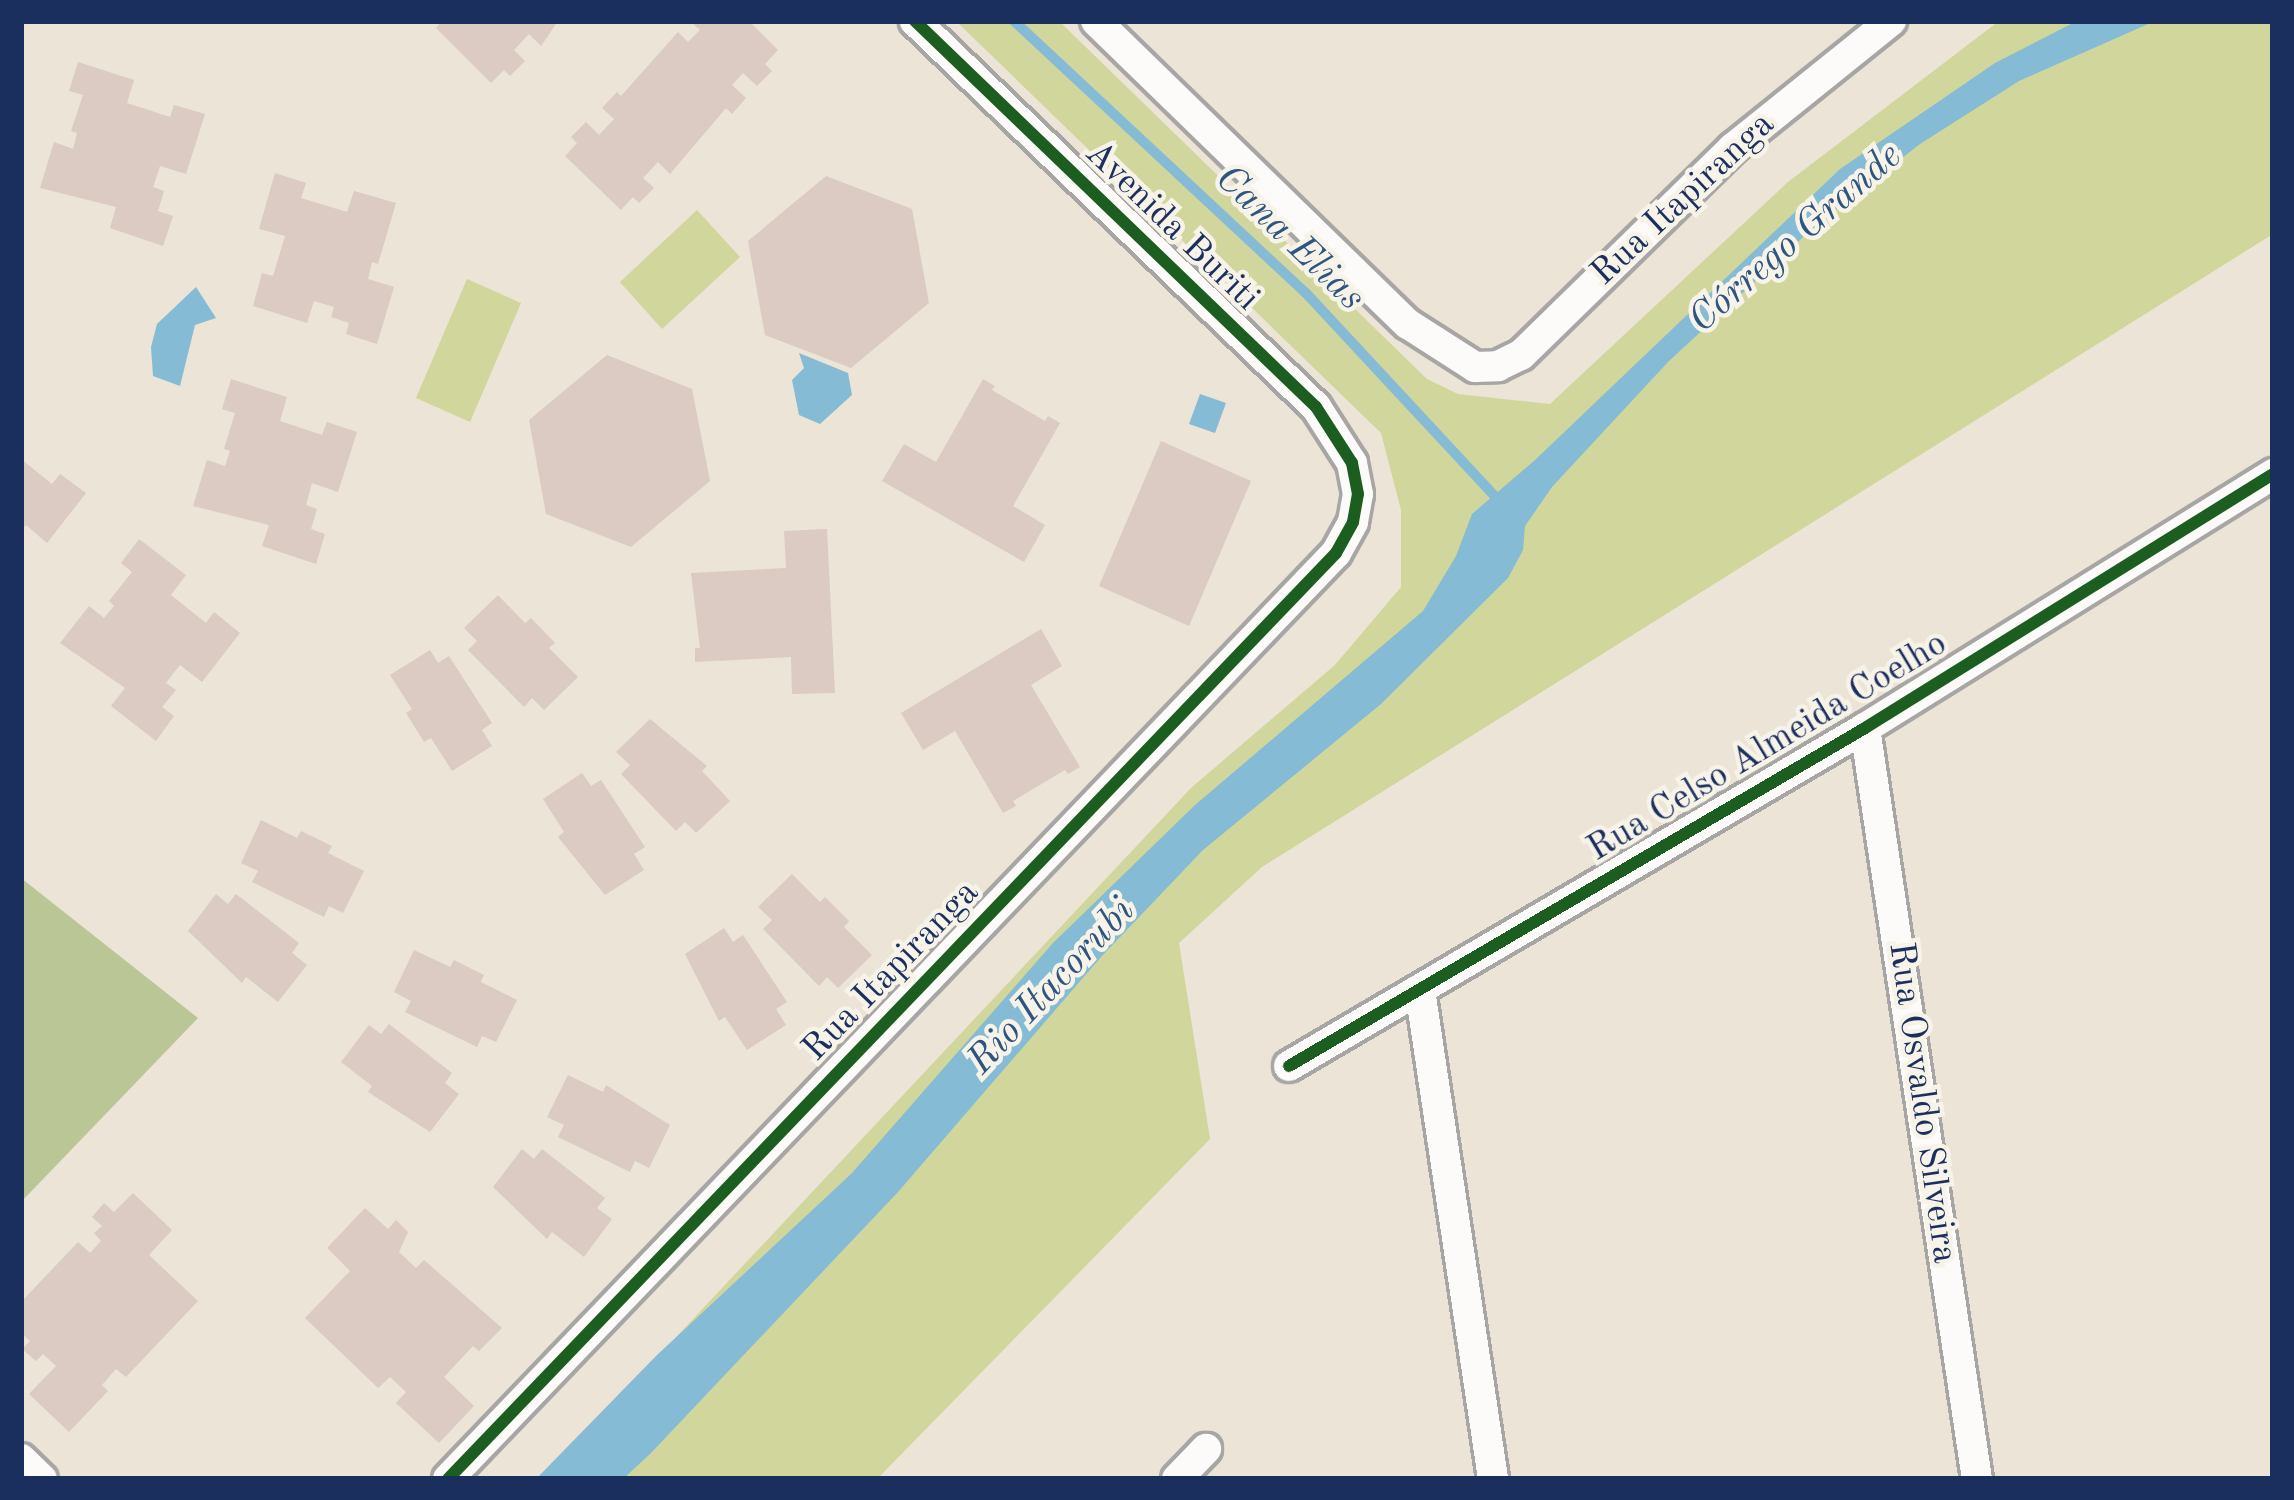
<!DOCTYPE html>
<meta charset="utf-8">
<style>
body{margin:0}
#map{position:relative;width:2294px;height:1500px;overflow:hidden;background:#ebe4d7;font-family:"Old Standard TT",serif}
div>[style]{position:absolute}
.green>*{inset:0;background:#d1d69c}
.forest>*{inset:0;background:#bbc696}
.water>*{inset:0;background:#85bbd4}
.stream>*{height:10px;margin:-5px;padding:0 5px;transform-origin:5px;border-radius:5px;background:#85bbd4}
.building>*{inset:0;background:#dbcbc2}
.roads{filter:drop-shadow(3px 0 #a8a6a5) drop-shadow(-3px 0 #a8a6a5) drop-shadow(0 3px #a8a6a5) drop-shadow(0 -3px #a8a6a5)}
.minor>*{height:30px;margin:-15px;padding:0 15px;transform-origin:15px;border-radius:15px;background:#fcfbf9}
.cycleway>*{height:12px;margin:-6px;padding:0 6px;transform-origin:6px;border-radius:6px;background:#1b5e20}
span{translate:-50% -50%;white-space:nowrap;text-align:center;line-height:1.15;-webkit-text-stroke:9px #f7f3e8;paint-order:stroke}
.street-label{font-size:36px;color:#1b2f5e}
.water-label{font-size:39px;color:#2e5481;font-style:italic}
.frame{position:absolute;inset:0;border:24px solid #1b2f5e;pointer-events:none}
</style>
<div id="map">
<div class="green">
<div style="clip-path:polygon(956px 21px,1059px 21px,1427px 379px,1458px 394px,1550px 404px,1788px 182px,1999px 21px,2273px 21px,2273px 234px,1262px 867px,1179px 943px,1210px 1139px,877px 1479px,543px 1479px,1191px 788px,1335px 665px,1401px 587px,1401px 510px,1381px 433px)"></div>
<div style="clip-path:polygon(697px 210px,740px 257px,662px 329px,620px 282px)"></div>
<div style="clip-path:polygon(467px 279px,521px 303px,470px 422px,416px 398px)"></div>
</div>
<div class="forest">
<div style="clip-path:polygon(21px 878px,198px 1018px,21px 1202px)"></div>
</div>
<div class="water">
<div style="clip-path:polygon(2077px 21px,2155px 21px,2019px 81px,1920px 144px,1813px 228px,1668px 362px,1552px 487px,1525px 526px,1523px 550px,1508px 578px,1381px 704px,1203px 850px,1101px 957px,898px 1192px,651px 1453px,623px 1479px,536px 1479px,656px 1356px,852px 1173px,1053px 943px,1195px 805px,1423px 611px,1456px 556px,1472px 514px,1535px 460px,1840px 169px,1995px 63px)"></div>
<div style="clip-path:polygon(196px 287px,216px 318px,195px 325px,180px 386px,153px 376px,151px 347px,157px 324px)"></div>
<div style="clip-path:polygon(799px 353px,848px 373px,852px 395px,820px 424px,799px 415px,792px 380px,804px 368px)"></div>
<div style="clip-path:polygon(1200px 394px,1226px 403px,1215px 433px,1189px 424px)"></div>
</div>
<div class="stream">
<div style="left:1014px;top:21px;width:398px;rotate:43deg"></div>
<div style="left:1305px;top:292px;width:289px;rotate:47.1deg"></div>
</div>
<div class="building">
<div style="clip-path:polygon(442px 21px,558px 21px,541px 46px,529px 34px,514px 50px,525px 61px,510px 76px,504px 70px,491px 83px,436px 28px)"></div>
<div style="clip-path:polygon(690px 21px,749px 21px,778px 50px,765px 64px,772px 71px,757px 86px,743px 73px,732px 85px,746px 98px,732px 114px,726px 108px,670px 174px,658px 162px,643px 178px,654px 188px,639px 203px,633px 197px,621px 210px,565px 156px,577px 143px,571px 137px,586px 122px,599px 135px,614px 119px,602px 108px,617px 92px,621px 96px,678px 32px,688px 42px,700px 30px)"></div>
<div style="clip-path:polygon(78px 62px,134px 80px,127px 103px,170px 117px,174px 105px,205px 114px,186px 174px,160px 166px,153px 187px,164px 191px,158px 211px,173px 216px,163px 246px,110px 228px,116px 207px,40px 188px,54px 142px,73px 149px,77px 133px,71px 131px,83px 95px,69px 91px)"></div>
<div style="clip-path:polygon(275px 173px,306px 183px,301px 198px,347px 212px,354px 191px,396px 203px,378px 264px,372px 262px,368px 279px,394px 287px,377px 344px,346px 334px,349px 323px,331px 317px,334px 307px,314px 301px,307px 323px,253px 306px,262px 273px,273px 276px,285px 236px,259px 229px)"></div>
<div style="clip-path:polygon(826px 176px,912px 209px,929px 303px,851px 368px,765px 335px,748px 241px)"></div>
<div style="clip-path:polygon(607px 355px,692px 389px,710px 481px,631px 547px,546px 514px,529px 420px)"></div>
<div style="clip-path:polygon(231px 379px,287px 397px,280px 421px,322px 435px,327px 422px,357px 432px,338px 492px,312px 483px,306px 505px,317px 509px,311px 529px,325px 534px,316px 564px,262px 546px,269px 525px,193px 506px,207px 460px,225px 466px,230px 451px,224px 449px,235px 413px,222px 409px)"></div>
<div style="clip-path:polygon(983px 379px,995px 386px,992px 390px,1045px 421px,1048px 416px,1060px 423px,1013px 506px,1045px 525px,1024px 562px,882px 481px,904px 444px,936px 462px)"></div>
<div style="clip-path:polygon(1161px 441px,1251px 481px,1189px 626px,1099px 586px)"></div>
<div style="clip-path:polygon(21px 459px,52px 484px,60px 474px,86px 493px,47px 543px,26px 525px,21px 531px)"></div>
<div style="clip-path:polygon(827px 529px,835px 693px,792px 694px,791px 657px,695px 662px,695px 648px,700px 648px,691px 573px,786px 568px,784px 531px)"></div>
<div style="clip-path:polygon(139px 539px,186px 575px,171px 595px,206px 623px,214px 612px,240px 633px,202px 682px,180px 665px,166px 683px,176px 690px,162px 707px,174px 716px,156px 741px,111px 706px,125px 688px,60px 643px,89px 606px,104px 618px,114px 606px,109px 601px,132px 572px,121px 563px)"></div>
<div style="clip-path:polygon(498px 595px,525px 623px,531px 618px,555px 643px,549px 648px,578px 677px,544px 710px,532px 698px,524px 707px,468px 650px,477px 641px,464px 628px)"></div>
<div style="clip-path:polygon(1041px 629px,1062px 666px,1031px 685px,1080px 767px,1068px 774px,1065px 770px,1013px 801px,1016px 806px,1003px 813px,955px 731px,923px 750px,901px 713px)"></div>
<div style="clip-path:polygon(430px 650px,438px 663px,449px 656px,492px 723px,482px 730px,492px 746px,452px 771px,431px 738px,424px 742px,406px 713px,412px 709px,390px 675px)"></div>
<div style="clip-path:polygon(650px 719px,707px 766px,702px 771px,730px 801px,696px 833px,685px 822px,676px 831px,621px 774px,630px 765px,616px 752px)"></div>
<div style="clip-path:polygon(582px 773px,591px 786px,601px 780px,645px 847px,634px 854px,644px 870px,605px 895px,558px 837px,564px 832px,543px 799px)"></div>
<div style="clip-path:polygon(261px 820px,297px 838px,301px 831px,332px 846px,328px 853px,364px 871px,343px 913px,329px 906px,324px 917px,252px 882px,258px 871px,241px 863px)"></div>
<div style="clip-path:polygon(792px 874px,820px 902px,825px 897px,849px 921px,844px 927px,872px 955px,838px 988px,827px 977px,819px 986px,763px 929px,772px 920px,758px 907px)"></div>
<div style="clip-path:polygon(216px 894px,228px 904px,236px 894px,299px 943px,292px 953px,307px 965px,278px 1002px,246px 977px,242px 983px,188px 931px)"></div>
<div style="clip-path:polygon(724px 928px,733px 942px,743px 935px,787px 1002px,776px 1009px,786px 1025px,747px 1050px,725px 1017px,719px 1021px,685px 954px)"></div>
<div style="clip-path:polygon(414px 950px,450px 967px,454px 960px,484px 975px,481px 982px,517px 1000px,496px 1042px,482px 1036px,477px 1047px,405px 1012px,411px 1001px,394px 992px)"></div>
<div style="clip-path:polygon(389px 1024px,452px 1073px,445px 1083px,459px 1094px,430px 1132px,368px 1092px,372px 1086px,341px 1062px,369px 1025px,381px 1034px)"></div>
<div style="clip-path:polygon(568px 1075px,603px 1092px,606px 1085px,670px 1125px,649px 1168px,635px 1161px,630px 1172px,558px 1137px,564px 1125px,547px 1117px)"></div>
<div style="clip-path:polygon(522px 1149px,534px 1159px,542px 1149px,605px 1198px,597px 1208px,612px 1219px,584px 1257px,552px 1232px,547px 1239px,493px 1187px)"></div>
<div style="clip-path:polygon(133px 1193px,172px 1230px,149px 1255px,198px 1301px,126px 1377px,116px 1369px,102px 1385px,108px 1391px,69px 1432px,29px 1394px,56px 1366px,43px 1354px,36px 1361px,22px 1349px,30px 1341px,21px 1333px,21px 1302px,78px 1242px,90px 1253px,101px 1241px,94px 1233px,102px 1226px,92px 1217px,104px 1203px,114px 1212px)"></div>
<div style="clip-path:polygon(365px 1208px,388px 1229px,396px 1220px,408px 1232px,399px 1252px,416px 1268px,424px 1260px,502px 1328px,479px 1351px,473px 1346px,444px 1377px,474px 1406px,439px 1443px,396px 1403px,406px 1392px,390px 1377px,378px 1388px,305px 1318px,350px 1271px,327px 1248px)"></div>
</div>
<div class="roads">
<div class="minor">
<div style="left:1096px;top:21px;width:435px;rotate:44.2deg"></div>
<div style="left:1408px;top:324px;width:80px;rotate:32.7deg"></div>
<div style="left:1475px;top:367px;width:23px;rotate:-2deg"></div>
<div style="left:1498px;top:366px;width:25px;rotate:-26deg"></div>
<div style="left:1521px;top:355px;width:296px;rotate:-44.3deg"></div>
<div style="left:1733px;top:148px;width:203px;rotate:-38.8deg"></div>
<div style="left:1865px;top:728px;width:759px;rotate:81.52deg"></div>
<div style="left:1420px;top:990px;width:494px;rotate:81.5deg"></div>
<div style="left:1289px;top:1066px;width:668px;rotate:-30.4deg"></div>
<div style="left:1865px;top:728px;width:481px;rotate:-31.9deg"></div>
<div style="left:21px;top:1459px;width:29px;rotate:44deg"></div>
<div style="left:448px;top:1479px;width:1283px;rotate:-46.2deg"></div>
<div style="left:1336px;top:553px;width:35px;rotate:-61deg"></div>
<div style="left:1353px;top:522px;width:28px;rotate:-80deg"></div>
<div style="left:1358px;top:494px;width:32px;rotate:-101deg"></div>
<div style="left:1352px;top:463px;width:67px;rotate:-122.7deg"></div>
<div style="left:1316px;top:407px;width:557px;rotate:-136.09deg"></div>
<div style="left:1177px;top:1479px;width:42px;rotate:-46deg"></div>
</div>
</div>
<div class="cycleway">
<div style="left:1289px;top:1066px;width:668px;rotate:-30.4deg"></div>
<div style="left:1865px;top:728px;width:481px;rotate:-31.9deg"></div>
<div style="left:448px;top:1479px;width:1283px;rotate:-46.2deg"></div>
<div style="left:1336px;top:553px;width:35px;rotate:-61deg"></div>
<div style="left:1353px;top:522px;width:28px;rotate:-80deg"></div>
<div style="left:1358px;top:494px;width:32px;rotate:-101deg"></div>
<div style="left:1352px;top:463px;width:67px;rotate:-122.7deg"></div>
<div style="left:1316px;top:407px;width:557px;rotate:-136.09deg"></div>
</div>
<div class="street-label">
<span style="left:1684px;top:200px;rotate:-43deg">Rua Itapiranga</span>
<span style="left:1171px;top:227px;rotate:44deg">Avenida Buriti</span>
<span style="left:1768px;top:748px;rotate:-31deg">Rua Celso Almeida Coelho</span>
<span style="left:892px;top:972px;rotate:-46deg">Rua Itapiranga</span>
<span style="left:1921px;top:1103px;rotate:82deg">Rua Osvaldo Silveira</span>
</div>
<div class="water-label">
<span style="left:1289px;top:239px;rotate:44deg">Cana Elias</span>
<span style="left:1796px;top:239px;rotate:-41deg">Córrego Grande</span>
<span style="left:1052px;top:987px;rotate:-47deg">Rio Itacorubi</span>
</div>
<div class="frame"></div>
</div>
